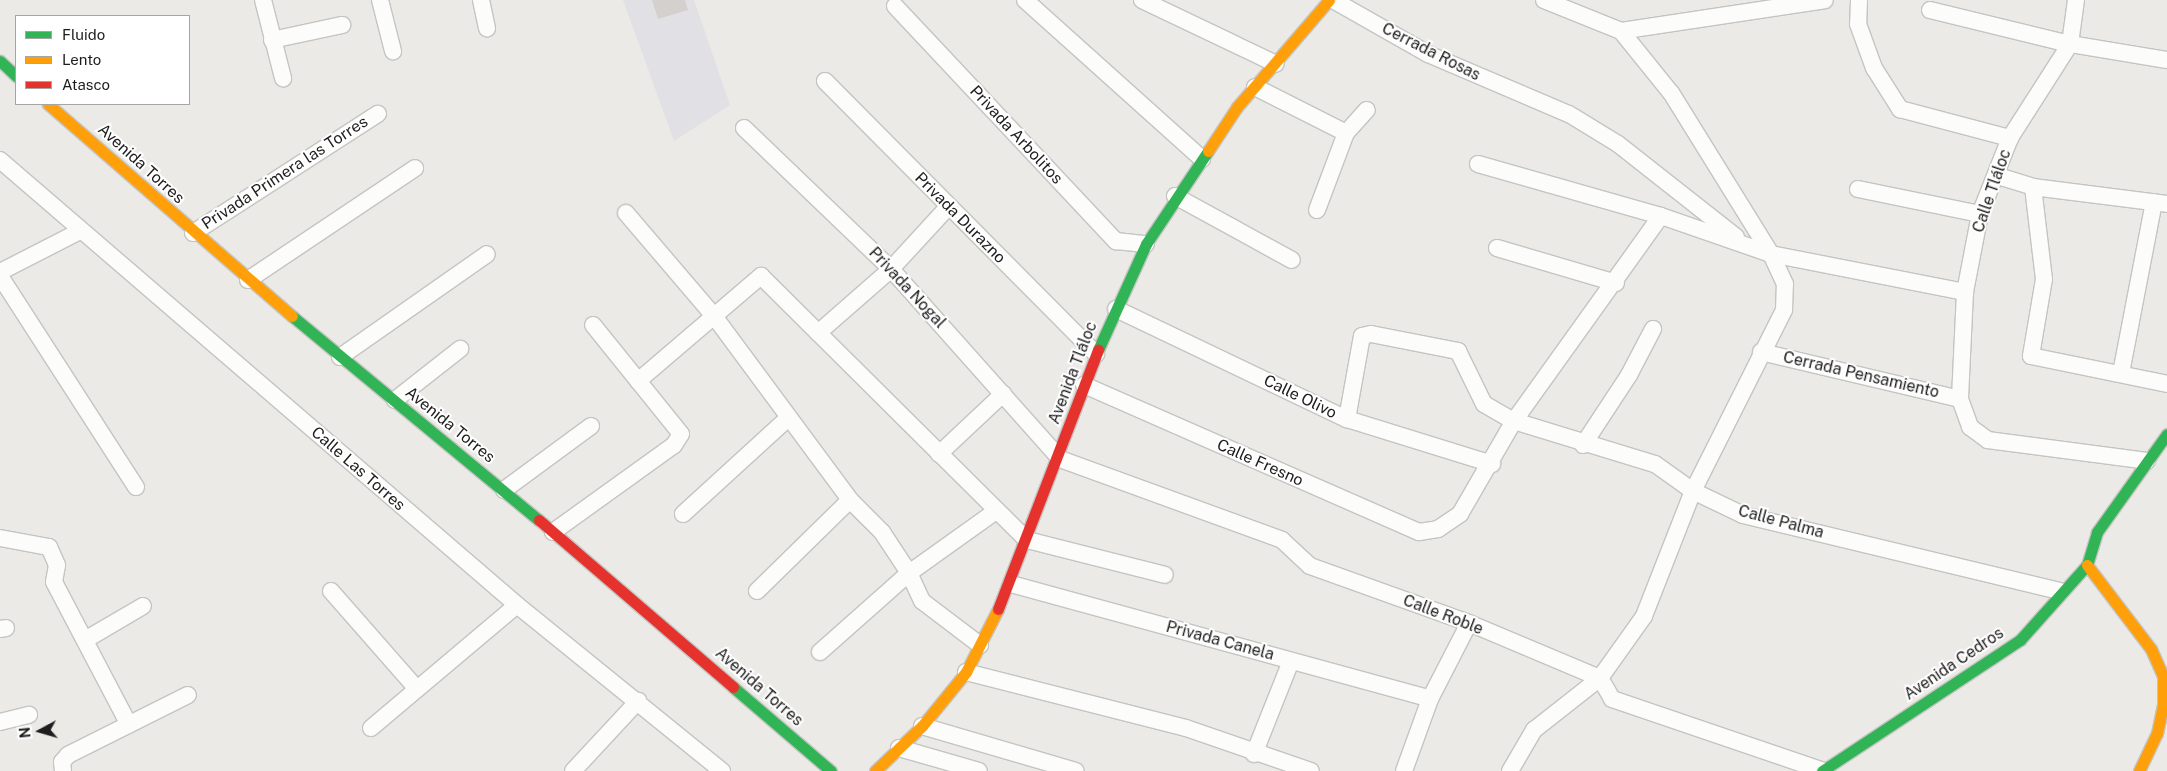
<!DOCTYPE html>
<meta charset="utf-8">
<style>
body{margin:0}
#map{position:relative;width:2167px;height:771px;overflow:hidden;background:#eceae6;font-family:"Public Sans",sans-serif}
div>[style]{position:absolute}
.plaza>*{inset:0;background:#e1e0e5}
.building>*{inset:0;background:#d3d0cd}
.roads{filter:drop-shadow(1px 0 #c4c4c2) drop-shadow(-1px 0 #c4c4c2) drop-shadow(0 1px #c4c4c2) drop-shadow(0 -1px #c4c4c2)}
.street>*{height:16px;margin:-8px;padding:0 8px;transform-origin:8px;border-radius:8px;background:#fcfcfb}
.fast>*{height:11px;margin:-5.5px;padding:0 5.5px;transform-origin:5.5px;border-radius:5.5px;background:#30b455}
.slow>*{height:11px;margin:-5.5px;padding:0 5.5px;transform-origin:5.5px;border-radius:5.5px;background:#ff9f0a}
.jam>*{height:11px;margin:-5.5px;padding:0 5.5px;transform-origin:5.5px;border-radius:5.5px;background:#e5322d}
span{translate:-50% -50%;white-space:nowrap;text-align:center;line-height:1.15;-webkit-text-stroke:4px #fff;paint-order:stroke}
.street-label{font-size:16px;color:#1d1d1d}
.legend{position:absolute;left:15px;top:15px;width:175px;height:90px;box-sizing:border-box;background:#fff;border:1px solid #a5a5a5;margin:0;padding:6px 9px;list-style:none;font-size:15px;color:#1d1d1d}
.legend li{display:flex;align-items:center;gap:10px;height:25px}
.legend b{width:25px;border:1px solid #a5a5a5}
.north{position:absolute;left:15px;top:706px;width:50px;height:50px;-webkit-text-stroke:4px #fff;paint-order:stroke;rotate:264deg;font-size:14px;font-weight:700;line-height:20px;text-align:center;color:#1d1d1d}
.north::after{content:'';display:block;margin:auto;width:18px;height:22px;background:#1d1d1d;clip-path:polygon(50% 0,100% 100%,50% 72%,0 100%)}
</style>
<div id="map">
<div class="plaza">
<div style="clip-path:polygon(623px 0,694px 0,730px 105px,674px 141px)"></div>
</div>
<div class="building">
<div style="clip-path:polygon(652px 0,685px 0,688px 10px,658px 19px)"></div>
</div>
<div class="roads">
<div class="street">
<div style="left:263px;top:0;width:81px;rotate:75.6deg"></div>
<div style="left:380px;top:0;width:53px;rotate:75.7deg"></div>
<div style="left:481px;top:0;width:29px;rotate:78deg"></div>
<div style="left:1025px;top:0;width:238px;rotate:41.9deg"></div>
<div style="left:1142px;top:0;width:148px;rotate:25.5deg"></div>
<div style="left:1333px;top:0;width:109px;rotate:29.6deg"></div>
<div style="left:1428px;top:54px;width:153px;rotate:23.1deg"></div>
<div style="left:1569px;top:114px;width:57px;rotate:31.5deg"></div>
<div style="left:1618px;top:144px;width:150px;rotate:38.2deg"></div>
<div style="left:1859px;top:0;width:24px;rotate:92deg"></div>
<div style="left:1858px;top:24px;width:47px;rotate:70deg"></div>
<div style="left:1874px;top:68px;width:49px;rotate:57.6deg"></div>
<div style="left:1900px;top:109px;width:114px;rotate:14.8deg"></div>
<div style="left:2076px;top:0;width:44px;rotate:97.8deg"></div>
<div style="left:2070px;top:44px;width:112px;rotate:122.6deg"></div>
<div style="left:2010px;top:138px;width:82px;rotate:111.5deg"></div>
<div style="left:1980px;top:214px;width:79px;rotate:100.9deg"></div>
<div style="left:1965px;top:292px;width:107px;rotate:92.7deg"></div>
<div style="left:1960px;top:399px;width:30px;rotate:70deg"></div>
<div style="left:1970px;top:427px;width:22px;rotate:36deg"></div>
<div style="left:1988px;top:440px;width:160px;rotate:7.5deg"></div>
<div style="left:895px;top:6px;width:323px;rotate:46.8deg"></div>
<div style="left:1116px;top:241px;width:30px;rotate:6deg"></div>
<div style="left:1930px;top:10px;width:144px;rotate:13.7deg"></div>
<div style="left:2070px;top:44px;width:98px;rotate:9.4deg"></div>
<div style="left:1621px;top:31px;width:206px;rotate:-8.6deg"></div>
<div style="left:272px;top:40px;width:72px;rotate:-12.1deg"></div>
<div style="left:825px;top:81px;width:385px;rotate:45.2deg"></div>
<div style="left:1255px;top:87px;width:102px;rotate:26.8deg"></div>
<div style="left:744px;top:128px;width:204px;rotate:43.8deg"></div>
<div style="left:891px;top:269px;width:254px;rotate:48.3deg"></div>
<div style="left:1060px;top:459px;width:236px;rotate:20deg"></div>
<div style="left:1282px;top:540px;width:38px;rotate:43deg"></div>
<div style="left:1310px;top:566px;width:169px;rotate:19.7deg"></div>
<div style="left:1469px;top:623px;width:142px;rotate:22.8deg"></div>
<div style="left:1600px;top:678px;width:24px;rotate:60deg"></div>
<div style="left:1612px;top:699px;width:223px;rotate:18.8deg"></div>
<div style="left:0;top:160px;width:682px;rotate:40.72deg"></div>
<div style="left:517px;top:605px;width:264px;rotate:39deg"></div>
<div style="left:1478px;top:164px;width:190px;rotate:15.9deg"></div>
<div style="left:1661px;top:216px;width:116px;rotate:19.1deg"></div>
<div style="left:1771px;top:254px;width:198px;rotate:11.1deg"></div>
<div style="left:1998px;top:176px;width:37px;rotate:17deg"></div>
<div style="left:2033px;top:187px;width:135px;rotate:7.2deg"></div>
<div style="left:2033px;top:187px;width:93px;rotate:83.2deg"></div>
<div style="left:2044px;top:279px;width:78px;rotate:99.6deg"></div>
<div style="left:2031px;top:356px;width:139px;rotate:11.6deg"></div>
<div style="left:1858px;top:189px;width:125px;rotate:11.6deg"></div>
<div style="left:1175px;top:196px;width:133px;rotate:28.7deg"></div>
<div style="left:1317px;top:210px;width:82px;rotate:-69.4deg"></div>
<div style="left:1346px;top:133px;width:31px;rotate:-48deg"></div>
<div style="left:626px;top:213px;width:135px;rotate:49.5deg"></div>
<div style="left:714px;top:316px;width:229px;rotate:53.5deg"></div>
<div style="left:850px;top:500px;width:45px;rotate:45deg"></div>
<div style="left:882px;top:532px;width:49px;rotate:56.6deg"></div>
<div style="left:909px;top:573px;width:31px;rotate:65deg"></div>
<div style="left:922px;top:601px;width:73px;rotate:37.2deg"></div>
<div style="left:193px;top:233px;width:220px;rotate:-32.8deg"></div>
<div style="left:1497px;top:248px;width:124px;rotate:16.4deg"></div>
<div style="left:0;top:272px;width:90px;rotate:-27.1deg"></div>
<div style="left:0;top:276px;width:251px;rotate:57.2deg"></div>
<div style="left:248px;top:280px;width:201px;rotate:-33.8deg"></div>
<div style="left:1116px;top:309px;width:256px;rotate:25.5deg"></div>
<div style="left:1347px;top:419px;width:152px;rotate:17.2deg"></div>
<div style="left:818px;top:333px;width:97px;rotate:-41.2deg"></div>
<div style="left:891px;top:269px;width:84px;rotate:-47.4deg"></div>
<div style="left:1761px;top:352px;width:204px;rotate:13.3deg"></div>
<div style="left:340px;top:357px;width:179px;rotate:-35deg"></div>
<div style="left:2121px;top:373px;width:174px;rotate:-79.1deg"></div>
<div style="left:638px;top:381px;width:162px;rotate:-40.5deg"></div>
<div style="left:761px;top:276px;width:375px;rotate:44.8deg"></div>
<div style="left:1027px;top:540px;width:142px;rotate:14.2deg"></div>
<div style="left:1084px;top:385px;width:366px;rotate:23.7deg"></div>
<div style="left:1419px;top:532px;width:19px;rotate:-9deg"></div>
<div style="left:1438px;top:529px;width:27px;rotate:-34deg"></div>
<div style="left:1460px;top:514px;width:108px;rotate:-59.9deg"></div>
<div style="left:1514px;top:421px;width:252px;rotate:-54.4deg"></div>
<div style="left:395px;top:400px;width:83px;rotate:-38.1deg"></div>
<div style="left:1347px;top:419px;width:84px;rotate:-79.8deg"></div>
<div style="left:1362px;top:336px;width:9px;rotate:-13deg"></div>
<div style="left:1371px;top:334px;width:89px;rotate:11.1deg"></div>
<div style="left:1458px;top:351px;width:59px;rotate:63.9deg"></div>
<div style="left:1484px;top:404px;width:34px;rotate:30deg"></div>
<div style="left:1514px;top:421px;width:147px;rotate:17deg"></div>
<div style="left:1655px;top:464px;width:47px;rotate:35.4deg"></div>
<div style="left:1693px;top:491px;width:55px;rotate:25.6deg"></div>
<div style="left:1743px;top:515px;width:326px;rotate:13.5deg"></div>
<div style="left:1583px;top:445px;width:84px;rotate:-56.7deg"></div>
<div style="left:1629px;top:375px;width:52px;rotate:-62.4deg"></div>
<div style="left:939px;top:454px;width:88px;rotate:-43.2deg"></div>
<div style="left:504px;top:490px;width:108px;rotate:-36.3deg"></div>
<div style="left:683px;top:514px;width:142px;rotate:-42.4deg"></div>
<div style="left:553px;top:532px;width:149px;rotate:-35.7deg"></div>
<div style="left:674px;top:445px;width:13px;rotate:-58deg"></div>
<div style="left:681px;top:434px;width:140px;rotate:-128.9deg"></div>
<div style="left:0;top:538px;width:50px;rotate:10.4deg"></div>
<div style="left:49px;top:547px;width:20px;rotate:66deg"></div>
<div style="left:57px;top:565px;width:17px;rotate:100deg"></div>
<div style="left:54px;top:582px;width:161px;rotate:62.3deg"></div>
<div style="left:1011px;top:584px;width:434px;rotate:15.3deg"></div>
<div style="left:331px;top:591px;width:130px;rotate:48.7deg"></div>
<div style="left:757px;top:591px;width:130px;rotate:-44.4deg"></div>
<div style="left:0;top:629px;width:6px;rotate:-9deg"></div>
<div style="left:85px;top:640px;width:67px;rotate:-30.4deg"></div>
<div style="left:820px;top:652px;width:119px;rotate:-41.6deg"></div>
<div style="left:909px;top:573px;width:107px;rotate:-35.5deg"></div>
<div style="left:966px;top:672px;width:227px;rotate:14.3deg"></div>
<div style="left:1186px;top:728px;width:132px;rotate:19deg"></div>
<div style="left:0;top:722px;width:30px;rotate:-14deg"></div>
<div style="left:922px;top:726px;width:160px;rotate:16.3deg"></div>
<div style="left:371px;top:728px;width:191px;rotate:-40.1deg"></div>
<div style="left:899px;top:748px;width:83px;rotate:16deg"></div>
<div style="left:1254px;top:754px;width:100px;rotate:-68.3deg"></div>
<div style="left:63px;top:771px;width:9px;rotate:-96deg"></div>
<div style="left:62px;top:762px;width:9px;rotate:-49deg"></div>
<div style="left:68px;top:755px;width:134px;rotate:-26.6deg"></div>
<div style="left:573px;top:771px;width:96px;rotate:-47.1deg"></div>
<div style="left:1404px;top:771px;width:77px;rotate:-70.1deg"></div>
<div style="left:1430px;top:699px;width:85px;rotate:-62.8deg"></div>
<div style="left:1510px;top:771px;width:48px;rotate:-59.7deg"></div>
<div style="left:1534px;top:730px;width:84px;rotate:-38.2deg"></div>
<div style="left:1600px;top:678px;width:76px;rotate:-54.6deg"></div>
<div style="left:1644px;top:616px;width:134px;rotate:-68.6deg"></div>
<div style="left:1693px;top:491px;width:203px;rotate:-63.3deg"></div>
<div style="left:1784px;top:310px;width:26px;rotate:-88deg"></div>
<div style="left:1785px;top:284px;width:33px;rotate:-115deg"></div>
<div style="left:1771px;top:254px;width:190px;rotate:-121.8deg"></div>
<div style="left:1671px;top:93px;width:80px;rotate:-128.9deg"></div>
<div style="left:1621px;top:31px;width:83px;rotate:-158.1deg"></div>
</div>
<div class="fast">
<div style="left:0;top:61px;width:22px;rotate:43deg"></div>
<div style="left:292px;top:316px;width:320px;rotate:39.6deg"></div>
<div style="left:1098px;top:350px;width:116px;rotate:-65.6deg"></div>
<div style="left:1146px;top:244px;width:112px;rotate:-56.3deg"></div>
<div style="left:2087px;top:565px;width:34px;rotate:-73deg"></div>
<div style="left:2097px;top:532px;width:120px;rotate:-54.5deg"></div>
<div style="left:733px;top:687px;width:129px;rotate:40.6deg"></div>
<div style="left:1822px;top:771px;width:237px;rotate:-33.5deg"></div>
<div style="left:2020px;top:640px;width:101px;rotate:-48.2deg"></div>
</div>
<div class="slow">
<div style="left:48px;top:104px;width:323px;rotate:41deg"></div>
<div style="left:1208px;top:151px;width:53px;rotate:-56.6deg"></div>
<div style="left:1237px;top:107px;width:141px;rotate:-49.3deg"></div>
<div style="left:2087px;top:565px;width:106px;rotate:52.7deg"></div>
<div style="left:2151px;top:649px;width:30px;rotate:66deg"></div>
<div style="left:2163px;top:676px;width:29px;rotate:90deg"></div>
<div style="left:2163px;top:705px;width:29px;rotate:102deg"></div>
<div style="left:2157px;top:733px;width:42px;rotate:115.3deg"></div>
<div style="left:875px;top:771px;width:65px;rotate:-43.8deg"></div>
<div style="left:922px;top:726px;width:70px;rotate:-50.8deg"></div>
<div style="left:966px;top:672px;width:71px;rotate:-63.1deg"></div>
</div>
<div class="jam">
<div style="left:539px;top:520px;width:256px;rotate:40.7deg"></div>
<div style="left:998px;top:609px;width:278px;rotate:-68.9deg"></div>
</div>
</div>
<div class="street-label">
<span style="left:1431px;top:52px;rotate:27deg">Cerrada Rosas</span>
<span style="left:1016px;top:135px;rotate:47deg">Privada Arbolitos</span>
<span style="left:141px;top:164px;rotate:42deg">Avenida Torres</span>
<span style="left:285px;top:173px;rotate:-33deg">Privada Primera las Torres</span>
<span style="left:1992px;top:191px;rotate:-71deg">Calle Tláloc</span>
<span style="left:960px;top:218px;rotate:45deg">Privada Durazno</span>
<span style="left:907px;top:288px;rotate:47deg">Privada Nogal</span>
<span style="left:1073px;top:373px;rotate:-69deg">Avenida Tláloc</span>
<span style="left:1861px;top:375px;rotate:13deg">Cerrada Pensamiento</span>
<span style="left:1300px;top:397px;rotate:26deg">Calle Olivo</span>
<span style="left:450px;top:425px;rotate:39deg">Avenida Torres</span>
<span style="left:1260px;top:463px;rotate:24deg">Calle Fresno</span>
<span style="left:358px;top:469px;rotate:41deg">Calle Las Torres</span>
<span style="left:1781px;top:522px;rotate:15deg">Calle Palma</span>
<span style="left:1443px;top:615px;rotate:21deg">Calle Roble</span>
<span style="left:1220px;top:641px;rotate:15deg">Privada Canela</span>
<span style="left:1954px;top:664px;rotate:-34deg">Avenida Cedros</span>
<span style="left:759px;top:687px;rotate:41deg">Avenida Torres</span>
</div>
<ul class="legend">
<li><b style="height:6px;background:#30b455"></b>Fluido</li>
<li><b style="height:6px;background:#ff9f0a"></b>Lento</li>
<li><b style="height:6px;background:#e5322d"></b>Atasco</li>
</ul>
<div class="north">N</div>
</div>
